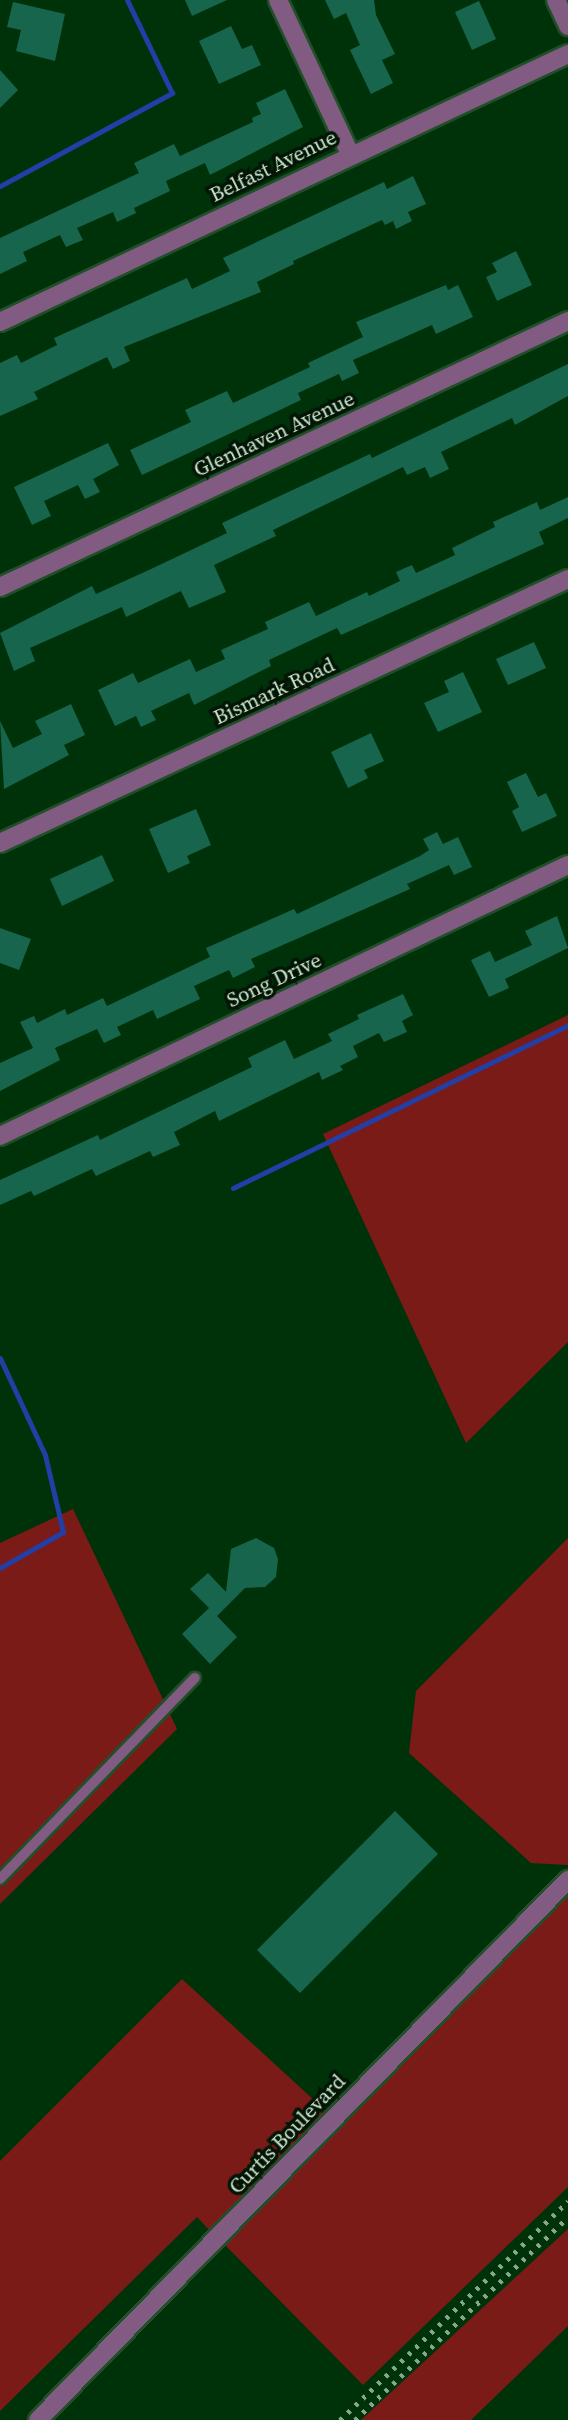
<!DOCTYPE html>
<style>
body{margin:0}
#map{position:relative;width:568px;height:2420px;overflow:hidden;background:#00320a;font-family:"Source Serif 4",serif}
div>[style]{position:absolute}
.green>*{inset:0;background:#7b1b18}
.stream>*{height:5px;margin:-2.5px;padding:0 2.5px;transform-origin:2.5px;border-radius:2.5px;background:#233ea4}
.building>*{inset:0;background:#16654c}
.roads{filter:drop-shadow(2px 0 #214f29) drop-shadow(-2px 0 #214f29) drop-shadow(0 2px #214f29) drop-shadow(0 -2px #214f29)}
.service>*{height:10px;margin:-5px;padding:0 5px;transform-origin:5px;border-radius:5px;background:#815b81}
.minor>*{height:18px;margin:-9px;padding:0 9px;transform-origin:9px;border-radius:9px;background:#815b81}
.tertiary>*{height:18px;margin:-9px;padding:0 9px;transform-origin:9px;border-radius:9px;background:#815b81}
.rail>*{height:5px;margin-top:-2.5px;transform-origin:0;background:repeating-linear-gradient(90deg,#86a78a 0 3.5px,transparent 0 10.5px)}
span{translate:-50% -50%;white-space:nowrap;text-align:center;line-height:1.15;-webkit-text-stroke:7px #031505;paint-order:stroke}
.street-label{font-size:21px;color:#cde6ce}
</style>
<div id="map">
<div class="green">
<div style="clip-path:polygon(568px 1015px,568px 1342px,466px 1443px,323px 1134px)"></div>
<div style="clip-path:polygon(73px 1509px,177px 1729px,0 1904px,0 1543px)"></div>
<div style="clip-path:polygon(568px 1538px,568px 1865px,531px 1863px,409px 1753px,416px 1691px)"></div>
<div style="clip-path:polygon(568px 1893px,568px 2187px,363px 2385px,224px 2244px)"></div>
<div style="clip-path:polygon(182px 1979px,328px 2113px,211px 2232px,197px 2217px,0 2411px,0 2161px)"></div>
<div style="clip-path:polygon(568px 2229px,568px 2326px,471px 2420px,361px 2420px)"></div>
</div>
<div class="stream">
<div style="left:0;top:186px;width:196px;rotate:-28.4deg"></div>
<div style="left:172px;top:93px;width:103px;rotate:-115.8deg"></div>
<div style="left:233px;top:1188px;width:373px;rotate:-25.9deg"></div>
<div style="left:0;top:1358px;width:107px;rotate:65.1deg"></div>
<div style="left:45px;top:1455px;width:79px;rotate:76.8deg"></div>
<div style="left:63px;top:1532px;width:73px;rotate:150.3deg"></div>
</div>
<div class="building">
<div style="clip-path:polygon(185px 0,227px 0,192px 16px)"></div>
<div style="clip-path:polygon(325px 0,374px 0,376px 15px,395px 54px,382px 60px,393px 83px,371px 94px,350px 50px,360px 45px,346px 13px,334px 19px)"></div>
<div style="clip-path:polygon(479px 1px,496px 39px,472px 50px,455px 12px)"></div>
<div style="clip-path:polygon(13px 2px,65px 14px,55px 61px,16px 51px,21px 30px,7px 27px)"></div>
<div style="clip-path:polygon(231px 26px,242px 49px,252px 45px,261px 65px,219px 84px,199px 41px)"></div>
<div style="clip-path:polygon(0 70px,18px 90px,0 108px)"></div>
<div style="clip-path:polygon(285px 89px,303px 127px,210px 175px,205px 163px,166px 181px,170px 191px,134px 208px,136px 213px,117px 222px,113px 212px,77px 228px,83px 240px,66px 247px,60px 235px,23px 252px,27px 261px,0 274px,0 238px,139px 173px,134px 163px,174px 144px,180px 156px,253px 122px,252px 118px,261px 114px,256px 103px)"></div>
<div style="clip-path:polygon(413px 176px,426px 204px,408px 212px,412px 221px,396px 229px,393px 221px,385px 225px,382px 220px,293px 261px,294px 264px,257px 282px,261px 292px,124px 347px,130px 361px,113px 369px,107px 357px,34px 392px,38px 399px,0 416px,0 363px,17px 355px,21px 363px,57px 345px,54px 338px,187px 278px,192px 289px,230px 271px,223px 258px,384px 182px,387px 189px)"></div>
<div style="clip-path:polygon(516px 251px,532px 285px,497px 301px,486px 277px,497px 272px,492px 263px)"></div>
<div style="clip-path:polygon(446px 285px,448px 290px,458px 285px,473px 317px,436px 334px,432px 325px,353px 360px,359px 373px,342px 381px,339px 374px,298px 393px,301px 400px,142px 475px,130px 450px,191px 422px,185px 410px,227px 391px,233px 403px,310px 367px,308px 363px,363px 337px,356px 322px)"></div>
<div style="clip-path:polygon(568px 364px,568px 396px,515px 425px,512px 418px,441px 452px,449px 469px,430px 478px,425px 467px,407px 475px,403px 467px,273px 530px,276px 536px,214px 565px,226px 592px,189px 608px,181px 591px,126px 617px,122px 607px,30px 648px,35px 661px,14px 671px,0 633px,92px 586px,96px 594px,151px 569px,227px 533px,222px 523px,370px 454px,372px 458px)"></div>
<div style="clip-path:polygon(108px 443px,119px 465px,93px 479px,100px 492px,85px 499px,78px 485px,44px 501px,51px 516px,32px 525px,14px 487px)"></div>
<div style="clip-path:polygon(568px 497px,568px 518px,539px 532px,544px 544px,341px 635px,337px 628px,269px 660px,271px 666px,194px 705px,189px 693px,151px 711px,156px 720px,141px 727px,136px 716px,115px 726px,98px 690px,133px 673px,138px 683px,190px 659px,196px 672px,225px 659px,221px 650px,268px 629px,265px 622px,309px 602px,316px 616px,367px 592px,369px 596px,400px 581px,396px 572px,412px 565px,416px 573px,455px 555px,452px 548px,495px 527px,493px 522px,537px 502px,540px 510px)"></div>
<div style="clip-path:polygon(534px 642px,546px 668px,508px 685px,496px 659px)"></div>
<div style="clip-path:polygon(463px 672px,482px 712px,438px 732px,424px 703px,449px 692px,444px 681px)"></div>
<div style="clip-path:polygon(71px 704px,85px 735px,64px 745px,69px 755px,4px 789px,0 721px,13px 748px,42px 734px,35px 721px)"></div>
<div style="clip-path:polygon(371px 733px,384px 761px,364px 770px,368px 778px,348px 788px,331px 752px)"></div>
<div style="clip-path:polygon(526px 773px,538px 797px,546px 793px,557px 816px,522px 832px,512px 811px,519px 807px,507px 782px)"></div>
<div style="clip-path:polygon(196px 809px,211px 845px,187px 856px,190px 863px,168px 873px,149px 829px)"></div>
<div style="clip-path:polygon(437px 832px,443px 844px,458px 837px,472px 867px,454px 875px,449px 865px,407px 884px,410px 889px,251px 959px,255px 967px,233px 978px,229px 970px,194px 986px,200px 999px,157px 1019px,153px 1010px,117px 1027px,121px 1035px,104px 1043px,97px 1029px,55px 1048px,60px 1060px,0 1091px,0 1063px,33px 1048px,20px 1022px,34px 1016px,37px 1023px,65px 1009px,67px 1015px,103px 998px,107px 1006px,210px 957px,206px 948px,294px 909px,297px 914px,420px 856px,429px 850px,423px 839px)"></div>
<div style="clip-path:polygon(102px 855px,114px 881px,62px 906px,50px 879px)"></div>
<div style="clip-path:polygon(557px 916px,568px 948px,505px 979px,509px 988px,489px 997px,471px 960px,490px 951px,495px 962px,532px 945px,525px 931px)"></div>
<div style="clip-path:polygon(0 928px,31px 939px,19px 970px,0 963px)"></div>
<div style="clip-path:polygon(403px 994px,413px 1015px,402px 1021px,407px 1032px,384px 1042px,379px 1033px,353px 1046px,358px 1057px,340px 1066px,343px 1070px,322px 1080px,319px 1072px,219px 1121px,215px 1111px,174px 1132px,180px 1145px,153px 1157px,150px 1151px,96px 1176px,92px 1169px,34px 1196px,31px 1191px,0 1205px,0 1180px,98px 1135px,100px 1140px,252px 1067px,248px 1058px,285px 1040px,294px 1059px,332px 1041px,328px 1034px,359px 1019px,357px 1015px)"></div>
<div style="clip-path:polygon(256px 1538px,274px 1548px,278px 1559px,276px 1577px,265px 1587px,245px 1588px,217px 1616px,237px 1637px,210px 1664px,182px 1634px,209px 1608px,190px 1589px,208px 1573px,226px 1592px,231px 1549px)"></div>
<div style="clip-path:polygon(395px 1811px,438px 1854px,300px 1993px,257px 1950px)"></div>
</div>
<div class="roads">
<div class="service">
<div style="left:0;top:1879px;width:280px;rotate:-45.9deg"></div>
</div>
<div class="minor">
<div style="left:278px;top:0;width:170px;rotate:64.9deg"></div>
<div style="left:0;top:322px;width:628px;rotate:-25.26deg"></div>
<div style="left:0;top:587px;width:627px;rotate:-25.09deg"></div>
<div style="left:0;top:843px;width:626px;rotate:-24.93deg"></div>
<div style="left:0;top:1136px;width:629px;rotate:-25.51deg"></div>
</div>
<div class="tertiary">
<div style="left:556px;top:0;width:29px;rotate:65deg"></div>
<div style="left:38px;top:2420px;width:757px;rotate:-45.54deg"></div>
</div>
</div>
<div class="rail">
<div style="left:340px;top:2420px;width:316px;rotate:-43.8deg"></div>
<div style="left:355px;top:2420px;width:294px;rotate:-43.6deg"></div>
</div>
<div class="street-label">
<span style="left:273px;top:166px;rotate:-26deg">Belfast Avenue</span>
<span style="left:274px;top:434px;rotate:-25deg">Glenhaven Avenue</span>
<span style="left:274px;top:691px;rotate:-25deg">Bismark Road</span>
<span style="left:274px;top:980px;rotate:-25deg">Song Drive</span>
<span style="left:287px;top:2134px;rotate:-46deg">Curtis Boulevard</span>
</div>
</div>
